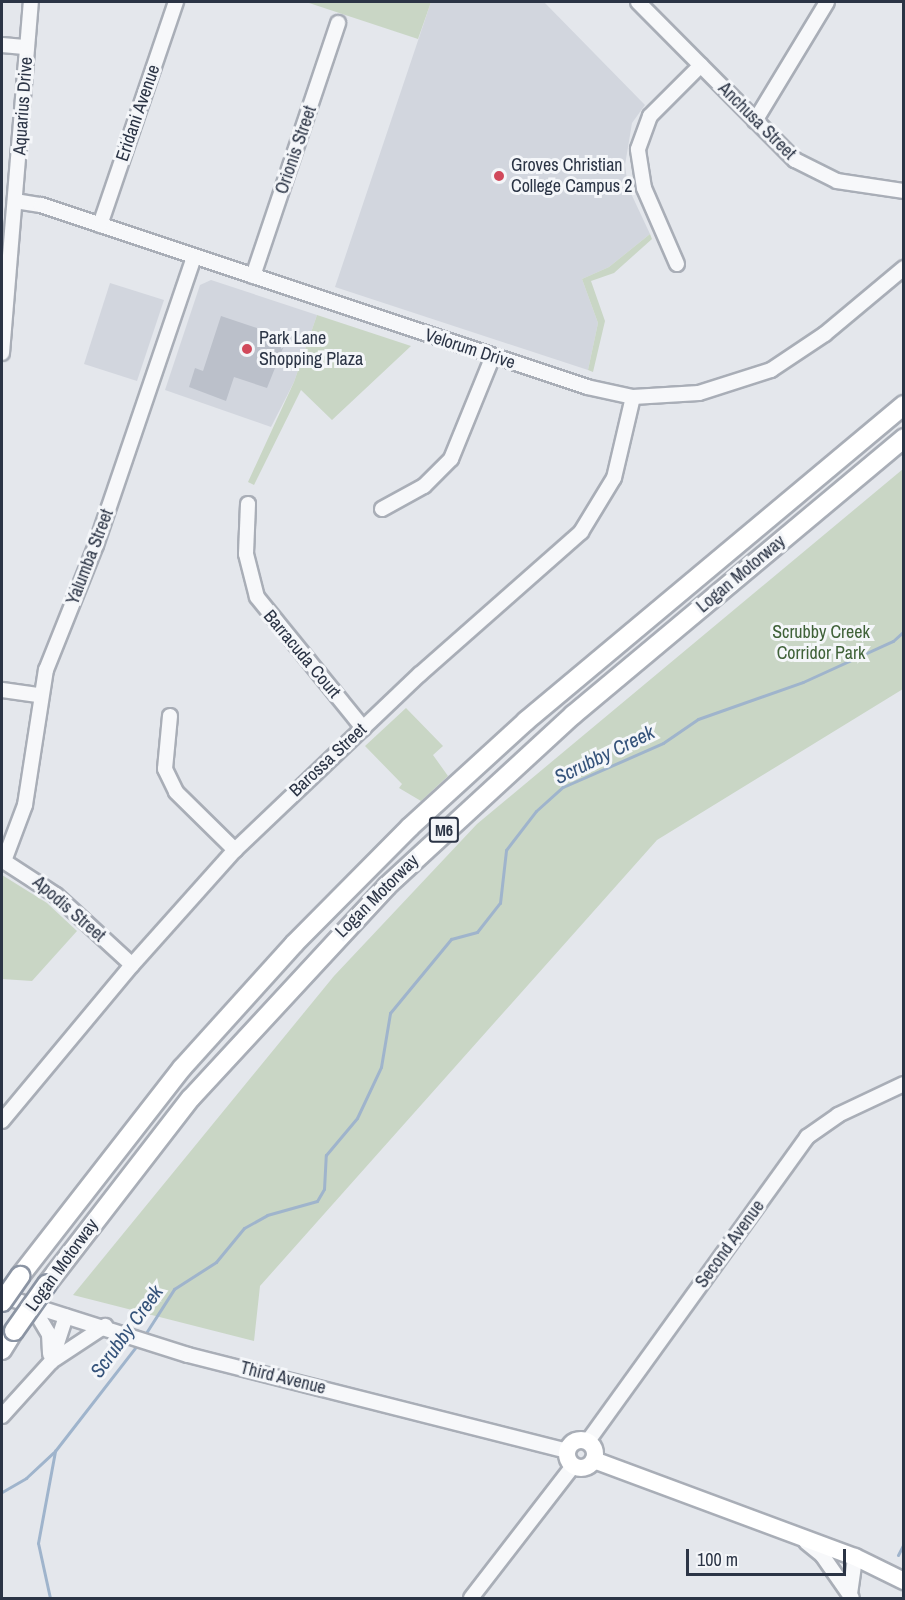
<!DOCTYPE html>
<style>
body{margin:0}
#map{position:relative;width:905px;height:1600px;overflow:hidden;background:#e4e7ec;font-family:"Archivo Narrow",sans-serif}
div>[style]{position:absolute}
.built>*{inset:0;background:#d2d6de}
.green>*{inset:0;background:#c9d6c5}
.stream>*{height:3px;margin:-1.5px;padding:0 1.5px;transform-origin:1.5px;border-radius:1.5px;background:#9fb4cc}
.building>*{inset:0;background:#bbc0ca}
.roads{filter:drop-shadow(2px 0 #a9aeb7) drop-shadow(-2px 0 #a9aeb7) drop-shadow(0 2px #a9aeb7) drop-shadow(0 -2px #a9aeb7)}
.minor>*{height:14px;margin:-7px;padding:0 7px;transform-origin:7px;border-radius:7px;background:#f7f8fa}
.major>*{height:16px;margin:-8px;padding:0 8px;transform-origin:8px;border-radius:8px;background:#fff}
.major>.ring{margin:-8px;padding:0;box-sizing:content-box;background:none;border:16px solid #fff;border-radius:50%}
.highway>*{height:18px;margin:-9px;padding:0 9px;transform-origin:9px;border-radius:9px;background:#fff}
.bridges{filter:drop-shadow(2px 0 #8b94a3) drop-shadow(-2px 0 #8b94a3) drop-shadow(0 2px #8b94a3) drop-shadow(0 -2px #8b94a3)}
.highway-bridge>*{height:18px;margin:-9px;padding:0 9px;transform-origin:9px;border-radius:9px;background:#fff}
.dots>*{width:16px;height:16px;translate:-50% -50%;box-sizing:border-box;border:3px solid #f4f6f9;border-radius:50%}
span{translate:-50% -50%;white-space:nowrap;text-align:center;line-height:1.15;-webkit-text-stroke:6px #f4f6f9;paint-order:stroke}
.shield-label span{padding:2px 4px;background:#f4f6f9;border:2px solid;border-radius:4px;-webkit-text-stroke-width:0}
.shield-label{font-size:16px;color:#2b3445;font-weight:700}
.street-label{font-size:18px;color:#2b3445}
.poi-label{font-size:18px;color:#2b3445}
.left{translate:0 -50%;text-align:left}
.park-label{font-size:18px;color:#3f6138}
.water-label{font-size:20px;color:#34527a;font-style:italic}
.frame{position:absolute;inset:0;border:3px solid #2b3445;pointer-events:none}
.scale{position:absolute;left:686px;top:1549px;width:160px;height:27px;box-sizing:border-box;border:3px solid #2b3445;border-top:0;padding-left:8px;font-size:18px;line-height:21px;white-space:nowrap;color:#2b3445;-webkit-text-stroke:4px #f4f6f9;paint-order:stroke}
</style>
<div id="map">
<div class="built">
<div style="clip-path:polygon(431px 2px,544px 2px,645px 105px,632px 123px,625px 165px,628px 187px,650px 234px,609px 267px,582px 279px,598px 323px,588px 370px,335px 287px)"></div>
<div style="clip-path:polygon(211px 280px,317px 315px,294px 382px,271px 427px,165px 390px,200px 285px)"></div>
<div style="clip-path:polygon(110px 283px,164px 300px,137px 381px,84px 364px)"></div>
</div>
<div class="green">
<div style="clip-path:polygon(306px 2px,431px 2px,418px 39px)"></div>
<div style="clip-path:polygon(650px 234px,652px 239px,614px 273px,591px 281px,605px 321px,593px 372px,588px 370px,598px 323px,582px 279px,609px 267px)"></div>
<div style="clip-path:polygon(317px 315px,411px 346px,332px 420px,301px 390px,254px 485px,248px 482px,294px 382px)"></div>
<div style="clip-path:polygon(903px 469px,903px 689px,657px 840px,260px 1286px,254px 1341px,73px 1295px,334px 976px,477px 824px)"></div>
<div style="clip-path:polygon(406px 708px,443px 746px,433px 755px,448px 776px,421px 801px,399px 788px,402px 784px,365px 746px)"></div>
<div style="clip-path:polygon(2px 875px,47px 903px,77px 931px,32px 981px,2px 979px)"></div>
</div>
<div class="stream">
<div style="left:144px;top:1336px;width:56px;rotate:-57.4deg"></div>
<div style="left:174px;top:1289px;width:50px;rotate:-32.7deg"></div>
<div style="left:216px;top:1262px;width:44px;rotate:-50.5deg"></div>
<div style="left:244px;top:1228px;width:26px;rotate:-29deg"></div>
<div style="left:267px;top:1215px;width:52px;rotate:-15.6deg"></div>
<div style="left:317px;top:1201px;width:14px;rotate:-60deg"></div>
<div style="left:324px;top:1189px;width:34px;rotate:-87deg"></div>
<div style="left:326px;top:1155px;width:48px;rotate:-50deg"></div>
<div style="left:357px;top:1118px;width:56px;rotate:-64.8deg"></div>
<div style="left:381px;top:1067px;width:55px;rotate:-80.5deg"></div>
<div style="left:390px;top:1013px;width:96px;rotate:-50.5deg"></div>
<div style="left:451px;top:939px;width:27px;rotate:-15deg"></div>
<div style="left:477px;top:932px;width:37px;rotate:-52deg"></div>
<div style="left:500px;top:903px;width:53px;rotate:-83.5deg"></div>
<div style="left:506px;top:850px;width:49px;rotate:-52.4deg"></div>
<div style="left:536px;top:811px;width:36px;rotate:-42deg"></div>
<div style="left:563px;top:787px;width:109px;rotate:-23.7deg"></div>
<div style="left:663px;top:743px;width:42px;rotate:-34.4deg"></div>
<div style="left:698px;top:719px;width:111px;rotate:-19.4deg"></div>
<div style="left:803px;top:682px;width:99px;rotate:-24.5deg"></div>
<div style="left:893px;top:641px;width:15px;rotate:-42deg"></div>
<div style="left:2px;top:1492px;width:28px;rotate:-30deg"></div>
<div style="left:26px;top:1478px;width:38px;rotate:-43deg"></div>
<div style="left:898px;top:1555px;width:13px;rotate:-63deg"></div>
<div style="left:50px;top:1598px;width:56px;rotate:-102.3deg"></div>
<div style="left:38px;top:1543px;width:94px;rotate:-79.5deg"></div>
<div style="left:55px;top:1451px;width:135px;rotate:-52.2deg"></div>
</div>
<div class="building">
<div style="clip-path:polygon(221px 316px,287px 338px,267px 388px,234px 377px,226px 401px,189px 387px,195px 368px,203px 371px)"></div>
</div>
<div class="roads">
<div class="minor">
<div style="left:638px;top:2px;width:223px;rotate:45.2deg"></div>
<div style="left:795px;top:160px;width:47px;rotate:26.6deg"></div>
<div style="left:837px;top:181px;width:68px;rotate:8.5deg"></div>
<div style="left:2px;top:45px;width:25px;rotate:5deg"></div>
<div style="left:755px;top:121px;width:139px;rotate:-58.8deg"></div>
<div style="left:15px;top:201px;width:26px;rotate:9deg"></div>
<div style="left:41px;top:205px;width:576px;rotate:18.43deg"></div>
<div style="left:587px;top:387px;width:47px;rotate:12.3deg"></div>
<div style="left:633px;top:397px;width:66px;rotate:-3.5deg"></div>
<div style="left:699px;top:393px;width:76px;rotate:-17.7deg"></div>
<div style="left:771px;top:370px;width:65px;rotate:-33.7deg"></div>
<div style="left:825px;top:334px;width:103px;rotate:-39.9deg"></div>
<div style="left:100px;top:225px;width:236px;rotate:-71.2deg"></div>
<div style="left:677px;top:264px;width:83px;rotate:-113.5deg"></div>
<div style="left:644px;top:188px;width:39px;rotate:-99deg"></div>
<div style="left:638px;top:149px;width:35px;rotate:-70deg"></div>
<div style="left:650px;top:116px;width:72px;rotate:-45deg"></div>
<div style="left:253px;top:276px;width:267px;rotate:-71.4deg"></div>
<div style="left:2px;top:353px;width:352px;rotate:-85.3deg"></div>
<div style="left:248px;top:504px;width:50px;rotate:92.3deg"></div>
<div style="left:246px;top:554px;width:44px;rotate:75.7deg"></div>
<div style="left:257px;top:597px;width:169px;rotate:51deg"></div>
<div style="left:382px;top:509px;width:48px;rotate:-28.7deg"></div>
<div style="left:424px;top:486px;width:38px;rotate:-45deg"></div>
<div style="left:451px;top:459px;width:111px;rotate:-67.8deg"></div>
<div style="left:2px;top:690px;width:36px;rotate:8deg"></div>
<div style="left:170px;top:716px;width:53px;rotate:95.4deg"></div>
<div style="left:165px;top:769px;width:25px;rotate:64deg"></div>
<div style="left:176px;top:792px;width:83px;rotate:44.5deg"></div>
<div style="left:2px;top:860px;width:64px;rotate:32.9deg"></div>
<div style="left:56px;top:895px;width:103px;rotate:42.6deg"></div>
<div style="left:4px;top:861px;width:60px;rotate:-69.4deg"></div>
<div style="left:25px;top:805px;width:137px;rotate:-81.2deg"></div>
<div style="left:46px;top:670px;width:135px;rotate:-68.2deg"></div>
<div style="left:96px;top:545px;width:304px;rotate:-71.2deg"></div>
<div style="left:2px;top:1121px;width:203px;rotate:-50.2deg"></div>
<div style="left:132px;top:965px;width:154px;rotate:-48.2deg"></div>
<div style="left:235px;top:850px;width:255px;rotate:-43.6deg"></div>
<div style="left:420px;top:674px;width:215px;rotate:-41.4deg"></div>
<div style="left:581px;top:532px;width:63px;rotate:-58.6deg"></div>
<div style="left:614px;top:478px;width:83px;rotate:-76.8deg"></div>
<div style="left:2px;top:1296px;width:195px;rotate:17.6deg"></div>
<div style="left:188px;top:1355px;width:391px;rotate:14.2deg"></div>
<div style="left:32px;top:1306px;width:33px;rotate:59deg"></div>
<div style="left:49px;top:1334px;width:20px;rotate:87deg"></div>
<div style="left:52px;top:1361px;width:64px;rotate:-33.4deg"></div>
<div style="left:2px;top:1416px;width:73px;rotate:-47.8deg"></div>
<div style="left:51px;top:1362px;width:48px;rotate:-71.9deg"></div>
<div style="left:588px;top:1441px;width:375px;rotate:-54.2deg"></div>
<div style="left:807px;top:1137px;width:38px;rotate:-35deg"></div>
<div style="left:838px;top:1115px;width:73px;rotate:-25.2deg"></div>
<div style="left:806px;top:1542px;width:21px;rotate:39deg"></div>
<div style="left:822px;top:1555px;width:52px;rotate:55.1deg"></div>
<div style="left:850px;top:1594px;width:37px;rotate:-82deg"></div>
<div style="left:471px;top:1598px;width:167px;rotate:-52.3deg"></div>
</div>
<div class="major">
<div class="ring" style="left:567px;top:1440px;width:12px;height:12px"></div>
<div style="left:594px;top:1460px;width:278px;rotate:20.4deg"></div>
<div style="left:855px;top:1557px;width:55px;rotate:26.1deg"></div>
</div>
<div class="highway">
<div style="left:20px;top:1276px;width:264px;rotate:-52.1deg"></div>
<div style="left:182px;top:1068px;width:167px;rotate:-47.9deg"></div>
<div style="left:294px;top:944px;width:165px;rotate:-45.2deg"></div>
<div style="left:410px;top:827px;width:157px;rotate:-42.4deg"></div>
<div style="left:526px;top:721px;width:493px;rotate:-39.9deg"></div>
<div style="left:47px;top:1284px;width:235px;rotate:-52.3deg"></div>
<div style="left:191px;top:1098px;width:289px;rotate:-47.2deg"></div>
<div style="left:387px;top:886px;width:253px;rotate:-42.6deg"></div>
<div style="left:573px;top:715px;width:432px;rotate:-39.9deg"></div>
<div style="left:2px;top:1350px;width:22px;rotate:-58deg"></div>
</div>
</div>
<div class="bridges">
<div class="highway-bridge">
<div style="left:2px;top:1302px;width:32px;rotate:-55deg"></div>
<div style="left:14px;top:1331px;width:57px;rotate:-54.9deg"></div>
</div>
</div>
<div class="dots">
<div style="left:499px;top:176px;background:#d1495b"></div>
<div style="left:247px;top:349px;background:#d1495b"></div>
</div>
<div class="shield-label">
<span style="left:444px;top:830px">M6</span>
</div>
<div class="street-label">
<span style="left:23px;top:106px;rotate:-86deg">Aquarius Drive</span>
<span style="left:138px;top:113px;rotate:-71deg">Eridani Avenue</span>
<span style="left:757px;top:121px;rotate:45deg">Anchusa Street</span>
<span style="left:296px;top:150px;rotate:-71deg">Orionis Street</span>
<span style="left:470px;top:349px;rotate:18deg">Velorum Drive</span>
<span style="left:90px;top:557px;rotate:-69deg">Yalumba Street</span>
<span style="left:741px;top:574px;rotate:-40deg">Logan Motorway</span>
<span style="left:302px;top:654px;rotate:50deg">Barracuda Court</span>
<span style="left:328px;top:760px;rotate:-43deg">Barossa Street</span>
<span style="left:377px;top:896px;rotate:-45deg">Logan Motorway</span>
<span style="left:69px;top:909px;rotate:41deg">Apodis Street</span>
<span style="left:730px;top:1244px;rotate:-54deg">Second Avenue</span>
<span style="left:62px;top:1265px;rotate:-54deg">Logan Motorway</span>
<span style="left:283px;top:1378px;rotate:14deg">Third Avenue</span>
</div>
<div class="poi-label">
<span class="left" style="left:511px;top:176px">Groves Christian<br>College Campus 2</span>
<span class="left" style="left:259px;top:349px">Park Lane<br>Shopping Plaza</span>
</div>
<div class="park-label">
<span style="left:821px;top:643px">Scrubby Creek<br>Corridor Park</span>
</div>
<div class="water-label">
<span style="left:604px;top:754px;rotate:-26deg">Scrubby Creek</span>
<span style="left:126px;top:1331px;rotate:-54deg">Scrubby Creek</span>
</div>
<div class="frame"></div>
<div class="scale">100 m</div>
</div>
